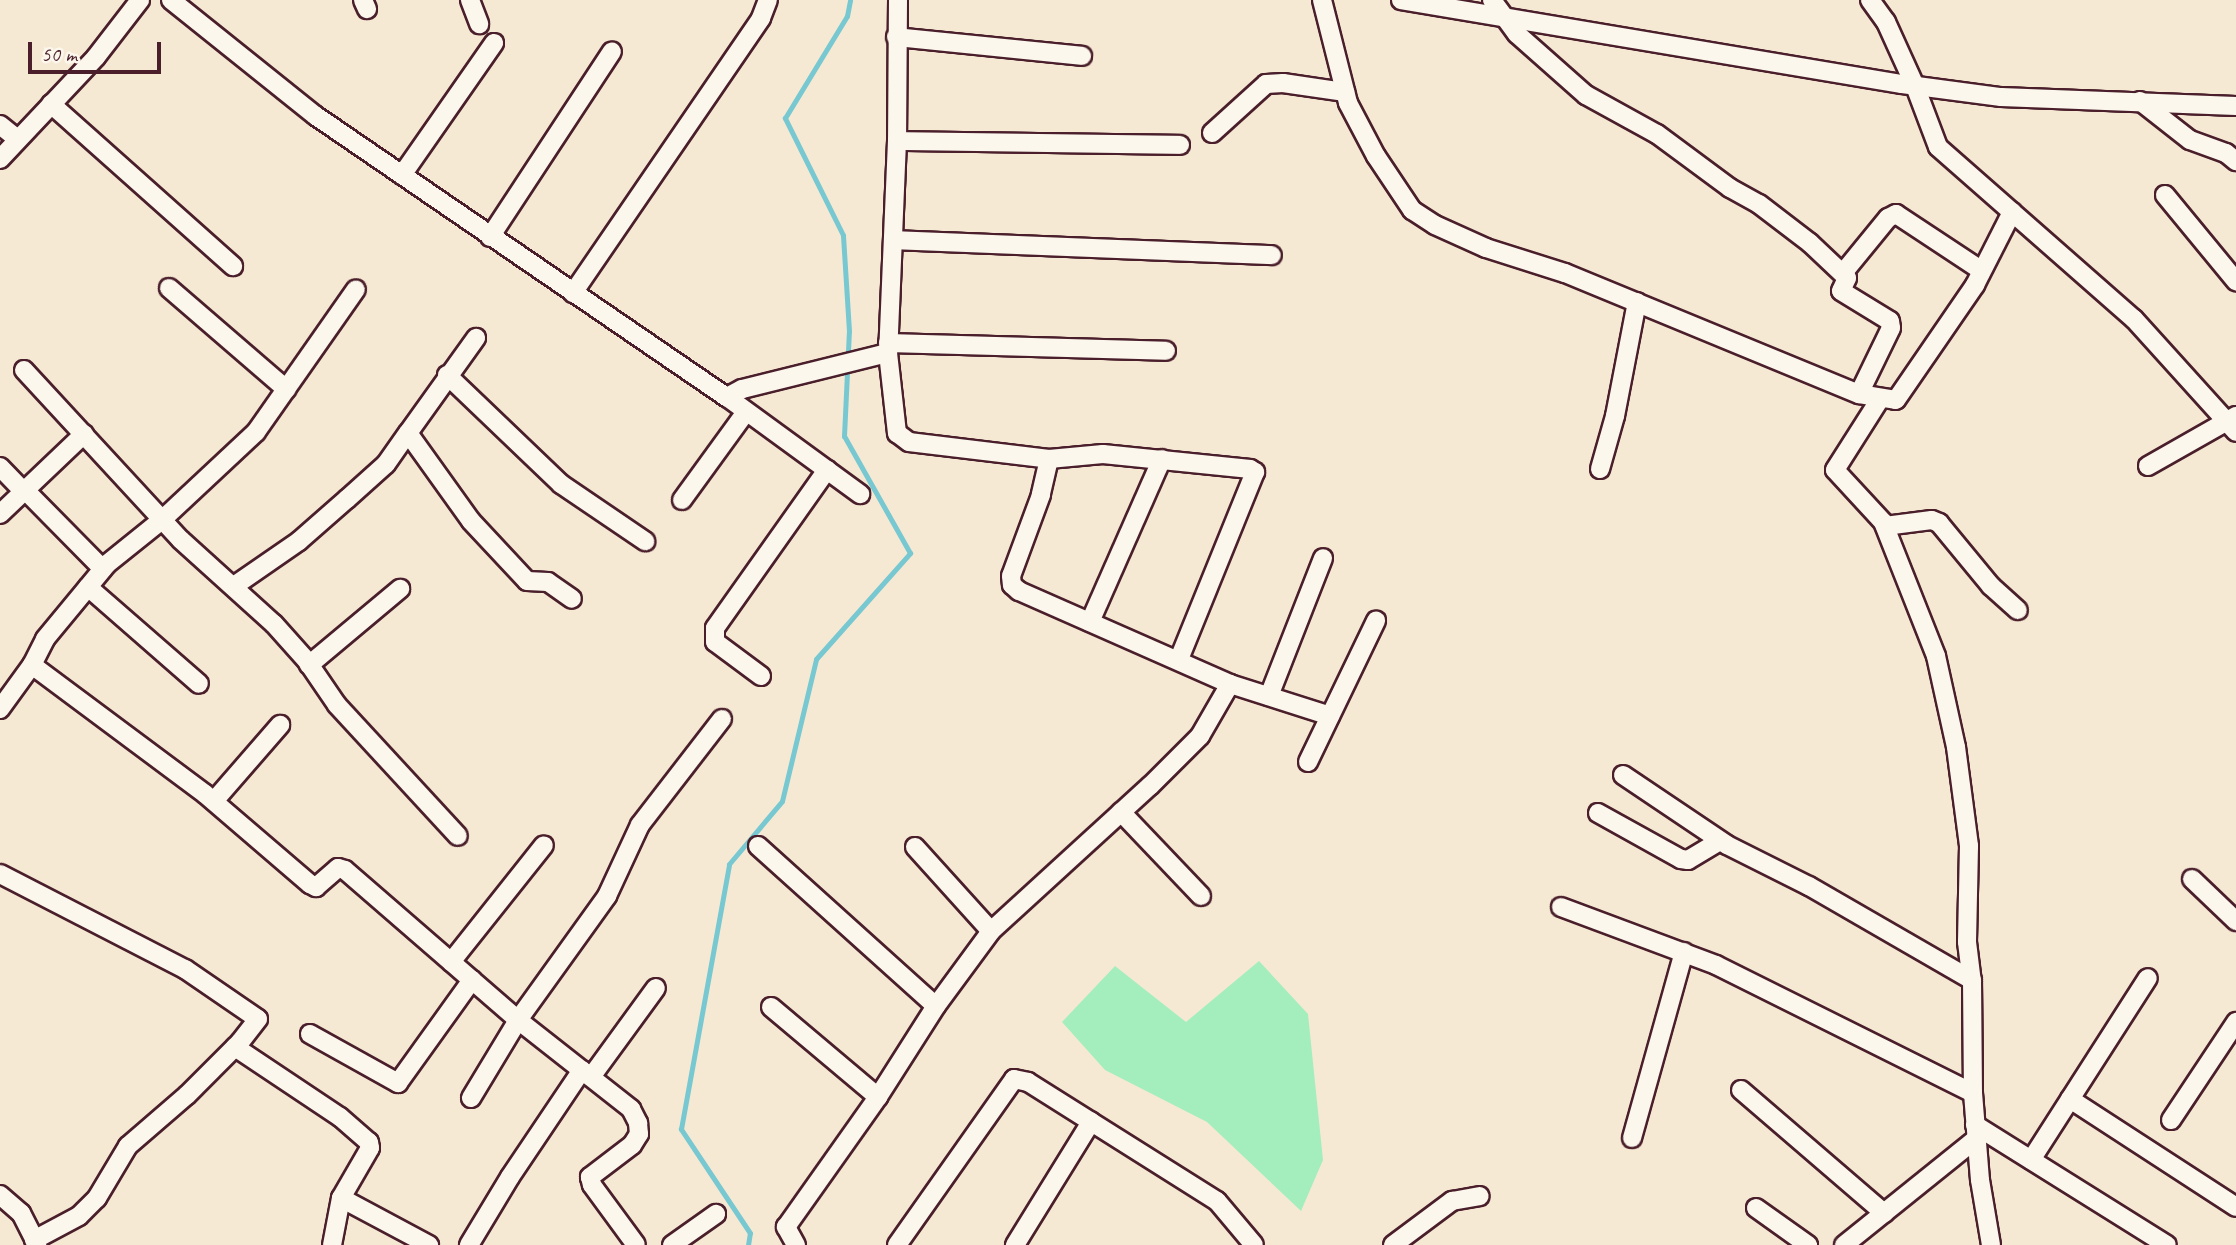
<!DOCTYPE html>
<style>
body{margin:0}
#map{position:relative;width:2236px;height:1245px;overflow:hidden;background:#f6e9d4;font-family:Caveat,sans-serif}
div>[style]{position:absolute}
.green>*{inset:0;background:#a4eebd}
.stream>*{height:5px;margin:-2.5px;padding:0 2.5px;transform-origin:2.5px;border-radius:2.5px;background:#77c8d1}
.roads{filter:drop-shadow(2px 0 #4a1f2b) drop-shadow(-2px 0 #4a1f2b) drop-shadow(0 2px #4a1f2b) drop-shadow(0 -2px #4a1f2b)}
.minor>*{height:18px;margin:-9px;padding:0 9px;transform-origin:9px;border-radius:9px;background:#fbf7ec}
span{translate:-50% -50%;white-space:nowrap;text-align:center;line-height:1.15;-webkit-text-stroke:6px #fbf7ec;paint-order:stroke}
.scale{position:absolute;left:28px;top:42px;width:133px;height:32px;box-sizing:border-box;border:4px solid #4a1f2b;border-top:0;padding-left:9px;font-size:21px;line-height:24px;white-space:nowrap;color:#4a1f2b;-webkit-text-stroke:5px #fbf7ec;paint-order:stroke}
</style>
<div id="map">
<div class="green">
<div style="clip-path:polygon(1259px 961px,1308px 1014px,1323px 1160px,1301px 1211px,1207px 1122px,1105px 1070px,1062px 1022px,1115px 966px,1186px 1022px)"></div>
</div>
<div class="stream">
<div style="left:748px;top:1245px;width:12px;rotate:-81deg"></div>
<div style="left:750px;top:1233px;width:125px;rotate:-123.6deg"></div>
<div style="left:681px;top:1129px;width:269px;rotate:-79.7deg"></div>
<div style="left:729px;top:864px;width:82px;rotate:-49.9deg"></div>
<div style="left:782px;top:801px;width:146px;rotate:-76.5deg"></div>
<div style="left:816px;top:659px;width:142px;rotate:-48.4deg"></div>
<div style="left:910px;top:553px;width:134px;rotate:-119.4deg"></div>
<div style="left:844px;top:436px;width:105px;rotate:-87.3deg"></div>
<div style="left:849px;top:331px;width:96px;rotate:-93.6deg"></div>
<div style="left:843px;top:235px;width:131px;rotate:-116.4deg"></div>
<div style="left:785px;top:118px;width:119px;rotate:-58.7deg"></div>
<div style="left:847px;top:16px;width:16px;rotate:-79deg"></div>
</div>
<div class="roads">
<div class="minor">
<div style="left:171px;top:0;width:186px;rotate:38.7deg"></div>
<div style="left:316px;top:116px;width:498px;rotate:34.4deg"></div>
<div style="left:727px;top:397px;width:165px;rotate:36.1deg"></div>
<div style="left:363px;top:0;width:10px;rotate:66deg"></div>
<div style="left:470px;top:0;width:26px;rotate:69deg"></div>
<div style="left:898px;top:0;width:141px;rotate:90.4deg"></div>
<div style="left:897px;top:141px;width:212px;rotate:92.4deg"></div>
<div style="left:888px;top:353px;width:81px;rotate:83.6deg"></div>
<div style="left:897px;top:433px;width:15px;rotate:37deg"></div>
<div style="left:909px;top:442px;width:141px;rotate:6.9deg"></div>
<div style="left:1049px;top:459px;width:54px;rotate:-5.3deg"></div>
<div style="left:1103px;top:454px;width:148px;rotate:5.8deg"></div>
<div style="left:1250px;top:469px;width:6px;rotate:31deg"></div>
<div style="left:1255px;top:472px;width:202px;rotate:112.1deg"></div>
<div style="left:1322px;top:0;width:106px;rotate:75.8deg"></div>
<div style="left:1348px;top:103px;width:60px;rotate:62.2deg"></div>
<div style="left:1376px;top:156px;width:65px;rotate:56.3deg"></div>
<div style="left:1412px;top:210px;width:27px;rotate:33deg"></div>
<div style="left:1435px;top:225px;width:56px;rotate:24.3deg"></div>
<div style="left:1486px;top:248px;width:83px;rotate:17.6deg"></div>
<div style="left:1565px;top:273px;width:318px;rotate:22.4deg"></div>
<div style="left:1859px;top:394px;width:37px;rotate:9deg"></div>
<div style="left:1896px;top:400px;width:140px;rotate:-55.5deg"></div>
<div style="left:1975px;top:285px;width:82px;rotate:-63.1deg"></div>
<div style="left:1401px;top:0;width:508px;rotate:9.52deg"></div>
<div style="left:1902px;top:84px;width:100px;rotate:7.5deg"></div>
<div style="left:2001px;top:97px;width:235px;rotate:2.2deg"></div>
<div style="left:1492px;top:0;width:42px;rotate:53.7deg"></div>
<div style="left:1517px;top:34px;width:92px;rotate:41.5deg"></div>
<div style="left:1586px;top:95px;width:81px;rotate:28.8deg"></div>
<div style="left:1657px;top:134px;width:91px;rotate:36.5deg"></div>
<div style="left:1730px;top:188px;width:33px;rotate:29deg"></div>
<div style="left:1759px;top:204px;width:64px;rotate:37.4deg"></div>
<div style="left:1810px;top:243px;width:51px;rotate:43.4deg"></div>
<div style="left:1847px;top:278px;width:14px;rotate:115deg"></div>
<div style="left:1841px;top:291px;width:57px;rotate:31.5deg"></div>
<div style="left:1890px;top:321px;width:7px;rotate:82deg"></div>
<div style="left:1891px;top:328px;width:73px;rotate:115.9deg"></div>
<div style="left:1870px;top:0;width:27px;rotate:54deg"></div>
<div style="left:1886px;top:22px;width:70px;rotate:65.6deg"></div>
<div style="left:1915px;top:86px;width:65px;rotate:69.3deg"></div>
<div style="left:1938px;top:147px;width:261px;rotate:41.3deg"></div>
<div style="left:2134px;top:319px;width:152px;rotate:47.9deg"></div>
<div style="left:896px;top:37px;width:187px;rotate:5.8deg"></div>
<div style="left:2140px;top:101px;width:63px;rotate:38deg"></div>
<div style="left:2190px;top:140px;width:38px;rotate:20deg"></div>
<div style="left:2226px;top:153px;width:13px;rotate:39deg"></div>
<div style="left:51px;top:104px;width:244px;rotate:41.7deg"></div>
<div style="left:0;top:125px;width:22px;rotate:39deg"></div>
<div style="left:1212px;top:133px;width:73px;rotate:-42.2deg"></div>
<div style="left:1266px;top:84px;width:17px;rotate:-3deg"></div>
<div style="left:1283px;top:83px;width:63px;rotate:8.3deg"></div>
<div style="left:897px;top:141px;width:283px;rotate:0.8deg"></div>
<div style="left:0;top:159px;width:140px;rotate:-46.7deg"></div>
<div style="left:96px;top:57px;width:72px;rotate:-52.3deg"></div>
<div style="left:402px;top:175px;width:161px;rotate:-55.1deg"></div>
<div style="left:2165px;top:195px;width:112px;rotate:50.5deg"></div>
<div style="left:490px;top:237px;width:222px;rotate:-56.7deg"></div>
<div style="left:894px;top:240px;width:378px;rotate:2.3deg"></div>
<div style="left:1843px;top:273px;width:71px;rotate:-50.7deg"></div>
<div style="left:1888px;top:218px;width:9px;rotate:-27deg"></div>
<div style="left:1896px;top:214px;width:102px;rotate:33.4deg"></div>
<div style="left:169px;top:288px;width:155px;rotate:40.8deg"></div>
<div style="left:573px;top:293px;width:333px;rotate:-55.6deg"></div>
<div style="left:761px;top:18px;width:19px;rotate:-69deg"></div>
<div style="left:888px;top:343px;width:278px;rotate:1.6deg"></div>
<div style="left:24px;top:370px;width:231px;rotate:47.3deg"></div>
<div style="left:181px;top:540px;width:125px;rotate:42.1deg"></div>
<div style="left:274px;top:624px;width:50px;rotate:48.3deg"></div>
<div style="left:307px;top:661px;width:53px;rotate:55.7deg"></div>
<div style="left:337px;top:705px;width:178px;rotate:47.3deg"></div>
<div style="left:447px;top:375px;width:158px;rotate:43.7deg"></div>
<div style="left:561px;top:484px;width:102px;rotate:34.2deg"></div>
<div style="left:727px;top:397px;width:17px;rotate:-28deg"></div>
<div style="left:742px;top:389px;width:150px;rotate:-13.9deg"></div>
<div style="left:1880px;top:399px;width:84px;rotate:122.4deg"></div>
<div style="left:1835px;top:470px;width:71px;rotate:47.3deg"></div>
<div style="left:1883px;top:522px;width:144px;rotate:68.4deg"></div>
<div style="left:1936px;top:656px;width:93px;rotate:77.6deg"></div>
<div style="left:1956px;top:747px;width:100px;rotate:82.5deg"></div>
<div style="left:1969px;top:846px;width:96px;rotate:91.2deg"></div>
<div style="left:1967px;top:942px;width:38px;rotate:83deg"></div>
<div style="left:1972px;top:980px;width:113px;rotate:89.5deg"></div>
<div style="left:1973px;top:1093px;width:87px;rotate:85.4deg"></div>
<div style="left:1980px;top:1180px;width:66px;rotate:80.4deg"></div>
<div style="left:408px;top:433px;width:117px;rotate:-54.4deg"></div>
<div style="left:1049px;top:459px;width:37px;rotate:103deg"></div>
<div style="left:1041px;top:495px;width:86px;rotate:110.3deg"></div>
<div style="left:1011px;top:576px;width:9px;rotate:84deg"></div>
<div style="left:1012px;top:585px;width:9px;rotate:41deg"></div>
<div style="left:1019px;top:591px;width:231px;rotate:23.8deg"></div>
<div style="left:1230px;top:684px;width:105px;rotate:17.7deg"></div>
<div style="left:2148px;top:466px;width:101px;rotate:-29.6deg"></div>
<div style="left:0;top:467px;width:32px;rotate:46deg"></div>
<div style="left:1600px;top:469px;width:55px;rotate:-74.2deg"></div>
<div style="left:1615px;top:416px;width:116px;rotate:-79.1deg"></div>
<div style="left:24px;top:489px;width:112px;rotate:45.4deg"></div>
<div style="left:682px;top:500px;width:109px;rotate:-54deg"></div>
<div style="left:0;top:514px;width:116px;rotate:-43.6deg"></div>
<div style="left:1885px;top:526px;width:47px;rotate:-7.3deg"></div>
<div style="left:1932px;top:520px;width:8px;rotate:23deg"></div>
<div style="left:1939px;top:523px;width:82px;rotate:50.5deg"></div>
<div style="left:1991px;top:586px;width:36px;rotate:42deg"></div>
<div style="left:234px;top:586px;width:79px;rotate:-34.7deg"></div>
<div style="left:299px;top:541px;width:64px;rotate:-41.2deg"></div>
<div style="left:347px;top:499px;width:52px;rotate:-41.9deg"></div>
<div style="left:386px;top:464px;width:38px;rotate:-55deg"></div>
<div style="left:408px;top:433px;width:108px;rotate:54.4deg"></div>
<div style="left:471px;top:521px;width:82px;rotate:47deg"></div>
<div style="left:527px;top:581px;width:21px;rotate:3deg"></div>
<div style="left:548px;top:582px;width:29px;rotate:35deg"></div>
<div style="left:88px;top:587px;width:147px;rotate:41.1deg"></div>
<div style="left:1090px;top:622px;width:178px;rotate:-66.2deg"></div>
<div style="left:32px;top:665px;width:216px;rotate:36.7deg"></div>
<div style="left:205px;top:794px;width:138px;rotate:40.6deg"></div>
<div style="left:310px;top:884px;width:7px;rotate:27deg"></div>
<div style="left:316px;top:887px;width:29px;rotate:-41deg"></div>
<div style="left:338px;top:868px;width:7px;rotate:16deg"></div>
<div style="left:345px;top:870px;width:229px;rotate:40.9deg"></div>
<div style="left:518px;top:1020px;width:144px;rotate:38.2deg"></div>
<div style="left:631px;top:1109px;width:16px;rotate:63deg"></div>
<div style="left:638px;top:1123px;width:11px;rotate:85deg"></div>
<div style="left:639px;top:1134px;width:13px;rotate:122deg"></div>
<div style="left:632px;top:1145px;width:53px;rotate:142.7deg"></div>
<div style="left:590px;top:1177px;width:8px;rotate:76deg"></div>
<div style="left:592px;top:1185px;width:74px;rotate:53.7deg"></div>
<div style="left:309px;top:665px;width:119px;rotate:-39.9deg"></div>
<div style="left:761px;top:676px;width:57px;rotate:-143.5deg"></div>
<div style="left:715px;top:642px;width:14px;rotate:-90deg"></div>
<div style="left:715px;top:628px;width:194px;rotate:-54.7deg"></div>
<div style="left:1269px;top:696px;width:148px;rotate:-68.6deg"></div>
<div style="left:0;top:709px;width:54px;rotate:-54deg"></div>
<div style="left:32px;top:665px;width:29px;rotate:-63deg"></div>
<div style="left:45px;top:639px;width:97px;rotate:-50.4deg"></div>
<div style="left:107px;top:564px;width:72px;rotate:-38.8deg"></div>
<div style="left:163px;top:519px;width:127px;rotate:-43.1deg"></div>
<div style="left:256px;top:432px;width:174px;rotate:-55deg"></div>
<div style="left:1308px;top:762px;width:157px;rotate:-64.3deg"></div>
<div style="left:1623px;top:775px;width:125px;rotate:33.9deg"></div>
<div style="left:1727px;top:845px;width:92px;rotate:26.6deg"></div>
<div style="left:1809px;top:886px;width:188px;rotate:30deg"></div>
<div style="left:214px;top:801px;width:101px;rotate:-49deg"></div>
<div style="left:1121px;top:812px;width:116px;rotate:46.4deg"></div>
<div style="left:1598px;top:813px;width:95px;rotate:29deg"></div>
<div style="left:1681px;top:859px;width:7px;rotate:8deg"></div>
<div style="left:1688px;top:860px;width:37px;rotate:-31deg"></div>
<div style="left:758px;top:846px;width:239px;rotate:42deg"></div>
<div style="left:915px;top:847px;width:113px;rotate:47.9deg"></div>
<div style="left:0;top:874px;width:208px;rotate:27.2deg"></div>
<div style="left:185px;top:969px;width:88px;rotate:34.4deg"></div>
<div style="left:258px;top:1019px;width:29px;rotate:128deg"></div>
<div style="left:240px;top:1042px;width:75px;rotate:135deg"></div>
<div style="left:187px;top:1095px;width:78px;rotate:139.2deg"></div>
<div style="left:128px;top:1146px;width:61px;rotate:120.8deg"></div>
<div style="left:97px;top:1198px;width:25px;rotate:135deg"></div>
<div style="left:79px;top:1216px;width:51px;rotate:151.9deg"></div>
<div style="left:2192px;top:879px;width:61px;rotate:43.7deg"></div>
<div style="left:1561px;top:907px;width:165px;rotate:20.5deg"></div>
<div style="left:1716px;top:965px;width:287px;rotate:26.5deg"></div>
<div style="left:451px;top:962px;width:149px;rotate:-51.5deg"></div>
<div style="left:771px;top:1007px;width:140px;rotate:40.1deg"></div>
<div style="left:310px;top:1034px;width:101px;rotate:29.1deg"></div>
<div style="left:398px;top:1083px;width:127px;rotate:-54.3deg"></div>
<div style="left:235px;top:1047px;width:126px;rotate:33.7deg"></div>
<div style="left:340px;top:1117px;width:38px;rotate:41deg"></div>
<div style="left:369px;top:1142px;width:6px;rotate:81deg"></div>
<div style="left:370px;top:1148px;width:58px;rotate:120.1deg"></div>
<div style="left:341px;top:1198px;width:48px;rotate:100.8deg"></div>
<div style="left:591px;top:1077px;width:110px;rotate:-53.9deg"></div>
<div style="left:1741px;top:1090px;width:189px;rotate:40.7deg"></div>
<div style="left:471px;top:1098px;width:91px;rotate:-58.9deg"></div>
<div style="left:518px;top:1020px;width:153px;rotate:-54.3deg"></div>
<div style="left:607px;top:896px;width:78px;rotate:-65.1deg"></div>
<div style="left:640px;top:825px;width:134px;rotate:-52.3deg"></div>
<div style="left:2070px;top:1099px;width:198px;rotate:33deg"></div>
<div style="left:2171px;top:1120px;width:118px;rotate:-56.4deg"></div>
<div style="left:1975px;top:1125px;width:226px;rotate:32deg"></div>
<div style="left:1632px;top:1138px;width:193px;rotate:-74.4deg"></div>
<div style="left:2031px;top:1160px;width:216px;rotate:-57.3deg"></div>
<div style="left:0;top:1195px;width:28px;rotate:41deg"></div>
<div style="left:21px;top:1213px;width:36px;rotate:63deg"></div>
<div style="left:341px;top:1198px;width:100px;rotate:28.1deg"></div>
<div style="left:1756px;top:1208px;width:64px;rotate:35.4deg"></div>
<div style="left:469px;top:1245px;width:79px;rotate:-58.9deg"></div>
<div style="left:510px;top:1177px;width:129px;rotate:-56.1deg"></div>
<div style="left:672px;top:1245px;width:54px;rotate:-35.2deg"></div>
<div style="left:796px;top:1245px;width:21px;rotate:-119deg"></div>
<div style="left:786px;top:1227px;width:159px;rotate:-54.7deg"></div>
<div style="left:878px;top:1097px;width:108px;rotate:-57.5deg"></div>
<div style="left:936px;top:1006px;width:93px;rotate:-53.7deg"></div>
<div style="left:991px;top:931px;width:215px;rotate:-42.4deg"></div>
<div style="left:1150px;top:786px;width:71px;rotate:-45deg"></div>
<div style="left:1200px;top:736px;width:60px;rotate:-60deg"></div>
<div style="left:897px;top:1245px;width:203px;rotate:-54.8deg"></div>
<div style="left:1014px;top:1079px;width:14px;rotate:12deg"></div>
<div style="left:1028px;top:1082px;width:223px;rotate:32.2deg"></div>
<div style="left:1217px;top:1201px;width:57px;rotate:49.9deg"></div>
<div style="left:1015px;top:1245px;width:145px;rotate:-58.3deg"></div>
<div style="left:1393px;top:1245px;width:74px;rotate:-36.7deg"></div>
<div style="left:1452px;top:1201px;width:28px;rotate:-10deg"></div>
<div style="left:1844px;top:1245px;width:169px;rotate:-38.8deg"></div>
</div>
</div>
<div class="scale">50 m</div>
</div>
